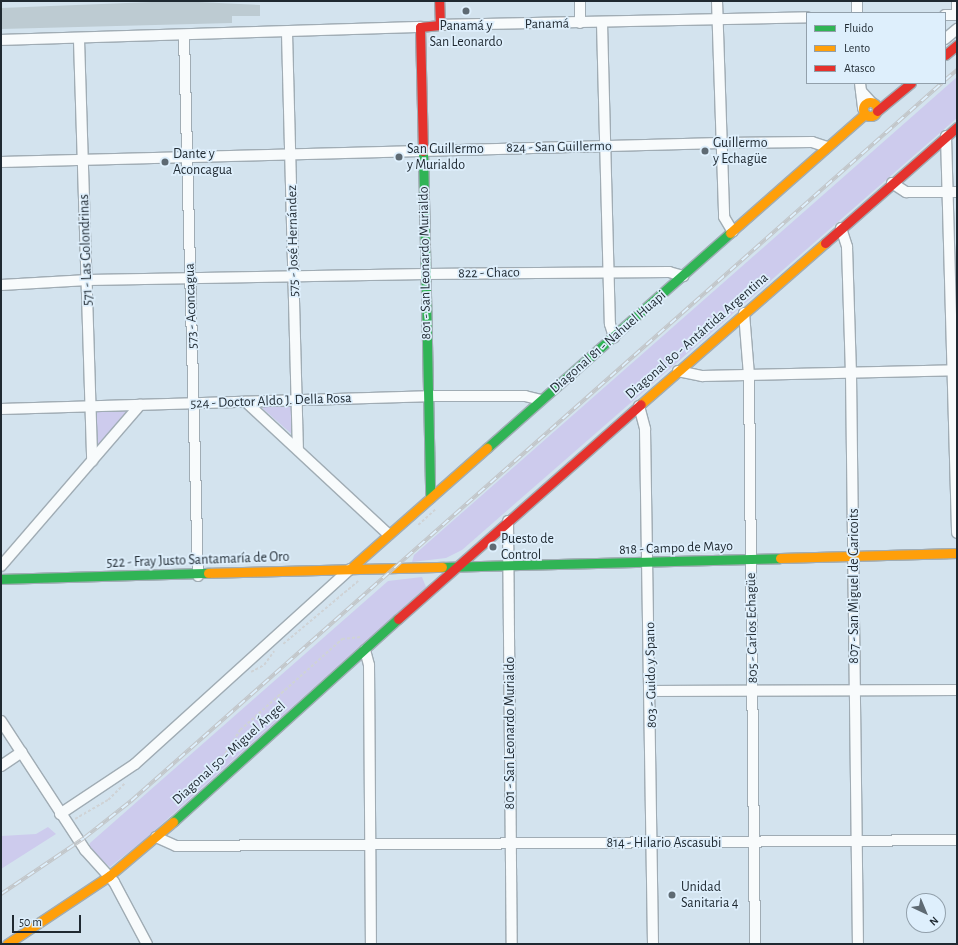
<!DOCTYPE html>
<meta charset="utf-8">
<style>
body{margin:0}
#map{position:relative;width:958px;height:945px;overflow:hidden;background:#d3e3ee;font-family:"Alegreya Sans",sans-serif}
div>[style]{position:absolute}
.green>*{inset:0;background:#cdcbed}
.building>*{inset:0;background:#bdcbd2}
.path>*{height:1.5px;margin-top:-0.75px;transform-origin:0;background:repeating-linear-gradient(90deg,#cfd3d6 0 3px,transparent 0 5px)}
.roads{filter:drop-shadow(1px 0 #a0acb4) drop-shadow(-1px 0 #a0acb4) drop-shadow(0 1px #a0acb4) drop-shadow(0 -1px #a0acb4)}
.street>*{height:10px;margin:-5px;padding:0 5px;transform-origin:5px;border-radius:5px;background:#f8fbfc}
.fast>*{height:9px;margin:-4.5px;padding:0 4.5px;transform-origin:4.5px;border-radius:4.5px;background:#30b455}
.slow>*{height:9px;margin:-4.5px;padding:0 4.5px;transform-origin:4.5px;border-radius:4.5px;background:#ff9f0a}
.slow>.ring{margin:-4.5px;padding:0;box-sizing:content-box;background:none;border:9px solid #ff9f0a;border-radius:50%}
.jam>*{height:9px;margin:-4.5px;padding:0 4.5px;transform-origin:4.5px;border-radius:4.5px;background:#e5322d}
.rail>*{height:4px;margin-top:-2px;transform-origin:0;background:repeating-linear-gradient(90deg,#deeffc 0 8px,#c2c6c9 0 16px);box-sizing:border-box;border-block:1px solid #c2c6c9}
.dots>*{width:11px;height:11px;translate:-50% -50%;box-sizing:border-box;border:2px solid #deeffc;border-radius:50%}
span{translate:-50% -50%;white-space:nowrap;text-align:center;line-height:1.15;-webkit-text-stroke:3.5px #deeffc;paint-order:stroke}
.street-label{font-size:14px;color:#1f2931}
.poi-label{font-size:14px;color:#1f2931}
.left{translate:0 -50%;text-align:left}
.frame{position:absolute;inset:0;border:2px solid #1f2931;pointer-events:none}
.legend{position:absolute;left:806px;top:12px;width:140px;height:72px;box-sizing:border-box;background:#deeffc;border:1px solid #92a0ab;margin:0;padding:5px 7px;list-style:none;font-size:12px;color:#1f2931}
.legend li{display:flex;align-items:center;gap:8px;height:20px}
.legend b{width:20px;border:1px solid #92a0ab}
.north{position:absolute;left:906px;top:893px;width:40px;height:40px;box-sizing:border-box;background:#deeffc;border:1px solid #92a0ab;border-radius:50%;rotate:136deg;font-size:11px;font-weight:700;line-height:16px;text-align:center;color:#1f2931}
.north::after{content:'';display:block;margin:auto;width:14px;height:18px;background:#5e6a73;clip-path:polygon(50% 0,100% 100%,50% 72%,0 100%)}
.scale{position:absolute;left:12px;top:915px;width:69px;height:18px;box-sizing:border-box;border:2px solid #1f2931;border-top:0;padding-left:5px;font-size:12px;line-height:14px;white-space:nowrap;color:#1f2931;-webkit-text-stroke:3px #deeffc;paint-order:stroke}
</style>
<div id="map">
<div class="green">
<div style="clip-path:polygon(957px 77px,957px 118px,462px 550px,446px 558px,412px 562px,414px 555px)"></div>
<div style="clip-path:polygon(293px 405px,295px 437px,260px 406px)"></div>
<div style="clip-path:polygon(133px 406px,95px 449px,96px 409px)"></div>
<div style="clip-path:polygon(422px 577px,426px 587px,144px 840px,110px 867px,88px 849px,90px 843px,388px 581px)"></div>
<div style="clip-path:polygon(48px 827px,56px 834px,1px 869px,1px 836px,36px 834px)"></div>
</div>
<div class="building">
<div style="clip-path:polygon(177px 1px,260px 5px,260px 16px,232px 16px,232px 23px,1px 29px,1px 8px)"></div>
</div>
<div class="path">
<div style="left:418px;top:525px;width:24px;rotate:-42deg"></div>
<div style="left:283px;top:644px;width:98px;rotate:-40deg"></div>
<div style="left:251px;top:672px;width:15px;rotate:-28deg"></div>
<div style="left:264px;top:665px;width:17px;rotate:-54deg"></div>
<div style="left:217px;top:766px;width:43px;rotate:-57.4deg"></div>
<div style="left:240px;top:730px;width:137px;rotate:-41.7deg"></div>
<div style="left:342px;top:639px;width:19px;rotate:-6deg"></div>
<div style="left:175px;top:803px;width:18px;rotate:-41deg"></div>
<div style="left:75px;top:819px;width:38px;rotate:-30deg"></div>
<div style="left:108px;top:800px;width:24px;rotate:-45deg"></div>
</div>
<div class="roads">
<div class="street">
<div style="left:580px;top:1px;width:22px;rotate:90deg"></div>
<div style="left:717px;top:1px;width:216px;rotate:88.1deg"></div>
<div style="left:724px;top:217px;width:17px;rotate:59deg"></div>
<div style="left:857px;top:1px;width:12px;rotate:90deg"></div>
<div style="left:957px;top:1px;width:14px;rotate:90deg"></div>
<div style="left:945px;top:15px;width:12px"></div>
<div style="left:602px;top:23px;width:301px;rotate:88.5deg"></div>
<div style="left:610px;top:324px;width:14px;rotate:73deg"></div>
<div style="left:440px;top:25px;width:367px;rotate:-1.2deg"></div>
<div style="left:287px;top:33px;width:415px;rotate:88.5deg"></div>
<div style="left:184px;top:35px;width:541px;rotate:88.52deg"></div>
<div style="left:945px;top:39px;width:16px;rotate:-40deg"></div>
<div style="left:1px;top:40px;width:419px;rotate:-1.8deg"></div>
<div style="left:79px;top:40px;width:421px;rotate:88.2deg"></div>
<div style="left:860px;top:83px;width:26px;rotate:83deg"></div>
<div style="left:861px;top:91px;width:15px;rotate:48deg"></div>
<div style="left:946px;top:136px;width:397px;rotate:88.4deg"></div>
<div style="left:1px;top:162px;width:720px;rotate:-1.51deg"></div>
<div style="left:721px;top:143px;width:91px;rotate:-0.6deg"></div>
<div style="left:812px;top:142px;width:16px;rotate:18deg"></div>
<div style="left:892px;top:183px;width:17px;rotate:33deg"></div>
<div style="left:906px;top:192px;width:51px"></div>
<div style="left:841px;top:228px;width:20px;rotate:72deg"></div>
<div style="left:847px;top:247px;width:127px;rotate:88.2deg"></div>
<div style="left:851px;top:374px;width:570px;rotate:89.3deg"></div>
<div style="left:1px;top:285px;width:87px;rotate:-3.3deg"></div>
<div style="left:88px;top:280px;width:338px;rotate:-1deg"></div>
<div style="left:426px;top:274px;width:243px;rotate:-0.5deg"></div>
<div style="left:669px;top:272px;width:15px;rotate:16deg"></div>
<div style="left:744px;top:313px;width:62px;rotate:85.4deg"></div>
<div style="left:749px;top:375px;width:569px;rotate:89.4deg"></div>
<div style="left:678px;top:371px;width:25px;rotate:12deg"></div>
<div style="left:702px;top:376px;width:255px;rotate:-1.3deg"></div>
<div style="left:246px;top:402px;width:194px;rotate:42.9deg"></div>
<div style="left:639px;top:406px;width:24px;rotate:75deg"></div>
<div style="left:645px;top:429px;width:515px;rotate:89.11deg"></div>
<div style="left:1px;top:409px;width:427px;rotate:-1.7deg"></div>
<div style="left:428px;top:396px;width:97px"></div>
<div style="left:525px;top:396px;width:16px;rotate:14deg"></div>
<div style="left:508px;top:521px;width:423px;rotate:89.5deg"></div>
<div style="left:1px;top:566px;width:213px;rotate:-49.2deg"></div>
<div style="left:365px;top:650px;width:16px;rotate:75deg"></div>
<div style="left:369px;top:665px;width:279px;rotate:89.6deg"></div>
<div style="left:652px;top:691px;width:305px;rotate:-0.2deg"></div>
<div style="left:1px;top:721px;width:154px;rotate:56.9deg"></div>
<div style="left:85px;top:850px;width:43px;rotate:47.8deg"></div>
<div style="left:114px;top:882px;width:70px;rotate:62deg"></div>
<div style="left:1px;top:766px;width:25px;rotate:-34deg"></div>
<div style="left:60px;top:814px;width:90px;rotate:-33.7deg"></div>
<div style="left:135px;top:764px;width:290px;rotate:-42.2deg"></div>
<div style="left:156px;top:837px;width:22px;rotate:24deg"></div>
<div style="left:176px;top:846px;width:781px;rotate:-0.44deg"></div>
</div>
<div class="fast">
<div style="left:423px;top:151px;width:347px;rotate:88.8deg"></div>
<div style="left:487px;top:448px;width:324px;rotate:-41.5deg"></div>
<div style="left:442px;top:567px;width:338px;rotate:-1.5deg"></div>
<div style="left:1px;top:579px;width:207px;rotate:-1.7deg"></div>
<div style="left:173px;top:822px;width:303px;rotate:-42.1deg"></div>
</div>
<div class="slow">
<div class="ring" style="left:863px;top:102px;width:5px;height:5px"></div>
<div style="left:730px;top:233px;width:180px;rotate:-41.4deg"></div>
<div style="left:641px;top:404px;width:244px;rotate:-41.2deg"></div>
<div style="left:780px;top:558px;width:177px;rotate:-1.6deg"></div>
<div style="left:350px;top:569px;width:183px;rotate:-41.5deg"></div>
<div style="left:208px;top:573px;width:234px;rotate:-1.5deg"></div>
<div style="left:7px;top:944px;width:123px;rotate:-33.7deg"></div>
<div style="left:109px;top:876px;width:84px;rotate:-40.2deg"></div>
</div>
<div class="jam">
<div style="left:945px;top:55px;width:16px;rotate:-40deg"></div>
<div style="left:877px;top:111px;width:44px;rotate:-39.5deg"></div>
<div style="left:423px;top:151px;width:124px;rotate:-91.4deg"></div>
<div style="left:420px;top:27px;width:20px;rotate:-6deg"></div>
<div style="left:440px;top:25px;width:24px;rotate:-92deg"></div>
<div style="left:825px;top:243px;width:176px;rotate:-41.3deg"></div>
<div style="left:398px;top:619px;width:324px;rotate:-41.5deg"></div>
</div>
</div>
<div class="rail">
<div style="left:945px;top:80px;width:16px;rotate:-40deg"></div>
<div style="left:1px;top:894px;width:100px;rotate:-34deg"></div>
<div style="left:84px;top:838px;width:60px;rotate:-38.2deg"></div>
<div style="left:131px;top:801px;width:1083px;rotate:-41.52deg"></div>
</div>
<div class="dots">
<div style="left:466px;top:11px;background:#5e6a73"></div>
<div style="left:705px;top:151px;background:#5e6a73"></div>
<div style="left:399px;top:157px;background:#5e6a73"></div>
<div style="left:165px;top:162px;background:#5e6a73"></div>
<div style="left:493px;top:547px;background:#5e6a73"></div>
<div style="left:672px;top:895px;background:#5e6a73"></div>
</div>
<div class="street-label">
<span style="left:547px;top:24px;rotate:-1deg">Panamá</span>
<span style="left:559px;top:147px;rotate:-1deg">824 - San Guillermo</span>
<span style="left:293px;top:241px;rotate:-91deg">575 - José Hernández</span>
<span style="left:86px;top:250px;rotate:-92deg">571 - Las Golondrinas</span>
<span style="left:425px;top:263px;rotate:-91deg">801 - San Leonardo Murialdo</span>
<span style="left:489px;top:273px;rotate:-1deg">822 - Chaco</span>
<span style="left:191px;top:306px;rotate:-92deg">573 - Aconcagua</span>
<span style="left:697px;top:336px;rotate:-41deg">Diagonal 80 - Antártida Argentina</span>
<span style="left:608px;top:342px;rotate:-41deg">Diagonal 81 - Nahuel Huapi</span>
<span style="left:271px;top:401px;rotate:-2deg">524 - Doctor Aldo J. Della Rosa</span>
<span style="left:676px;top:548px;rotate:-2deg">818 - Campo de Mayo</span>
<span style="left:198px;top:560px;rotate:-2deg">522 - Fray Justo Santamaría de Oro</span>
<span style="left:854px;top:586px;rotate:-90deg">807 - San Miguel de Garicoits</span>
<span style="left:752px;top:628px;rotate:-91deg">805 - Carlos Echagüe</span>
<span style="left:651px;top:675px;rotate:-91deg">803 - Guido y Spano</span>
<span style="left:510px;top:733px;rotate:-90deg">801 - San Leonardo Murialdo</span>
<span style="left:229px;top:753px;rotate:-42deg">Diagonal 50 - Miguel Ángel</span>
<span style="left:664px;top:843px">814 - Hilario Ascasubi</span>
</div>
<div class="poi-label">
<span style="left:466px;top:34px">Panamá y<br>San Leonardo</span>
<span class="left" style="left:713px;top:151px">Guillermo<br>y Echagüe</span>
<span class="left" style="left:407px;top:157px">San Guillermo<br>y Murialdo</span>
<span class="left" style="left:173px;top:162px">Dante y<br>Aconcagua</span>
<span class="left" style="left:501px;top:547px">Puesto de<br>Control</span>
<span class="left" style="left:681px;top:895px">Unidad<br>Sanitaria 4</span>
</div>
<div class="frame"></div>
<ul class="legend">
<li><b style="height:5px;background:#30b455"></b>Fluido</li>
<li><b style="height:5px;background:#ff9f0a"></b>Lento</li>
<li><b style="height:5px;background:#e5322d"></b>Atasco</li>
</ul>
<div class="north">N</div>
<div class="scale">50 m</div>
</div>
